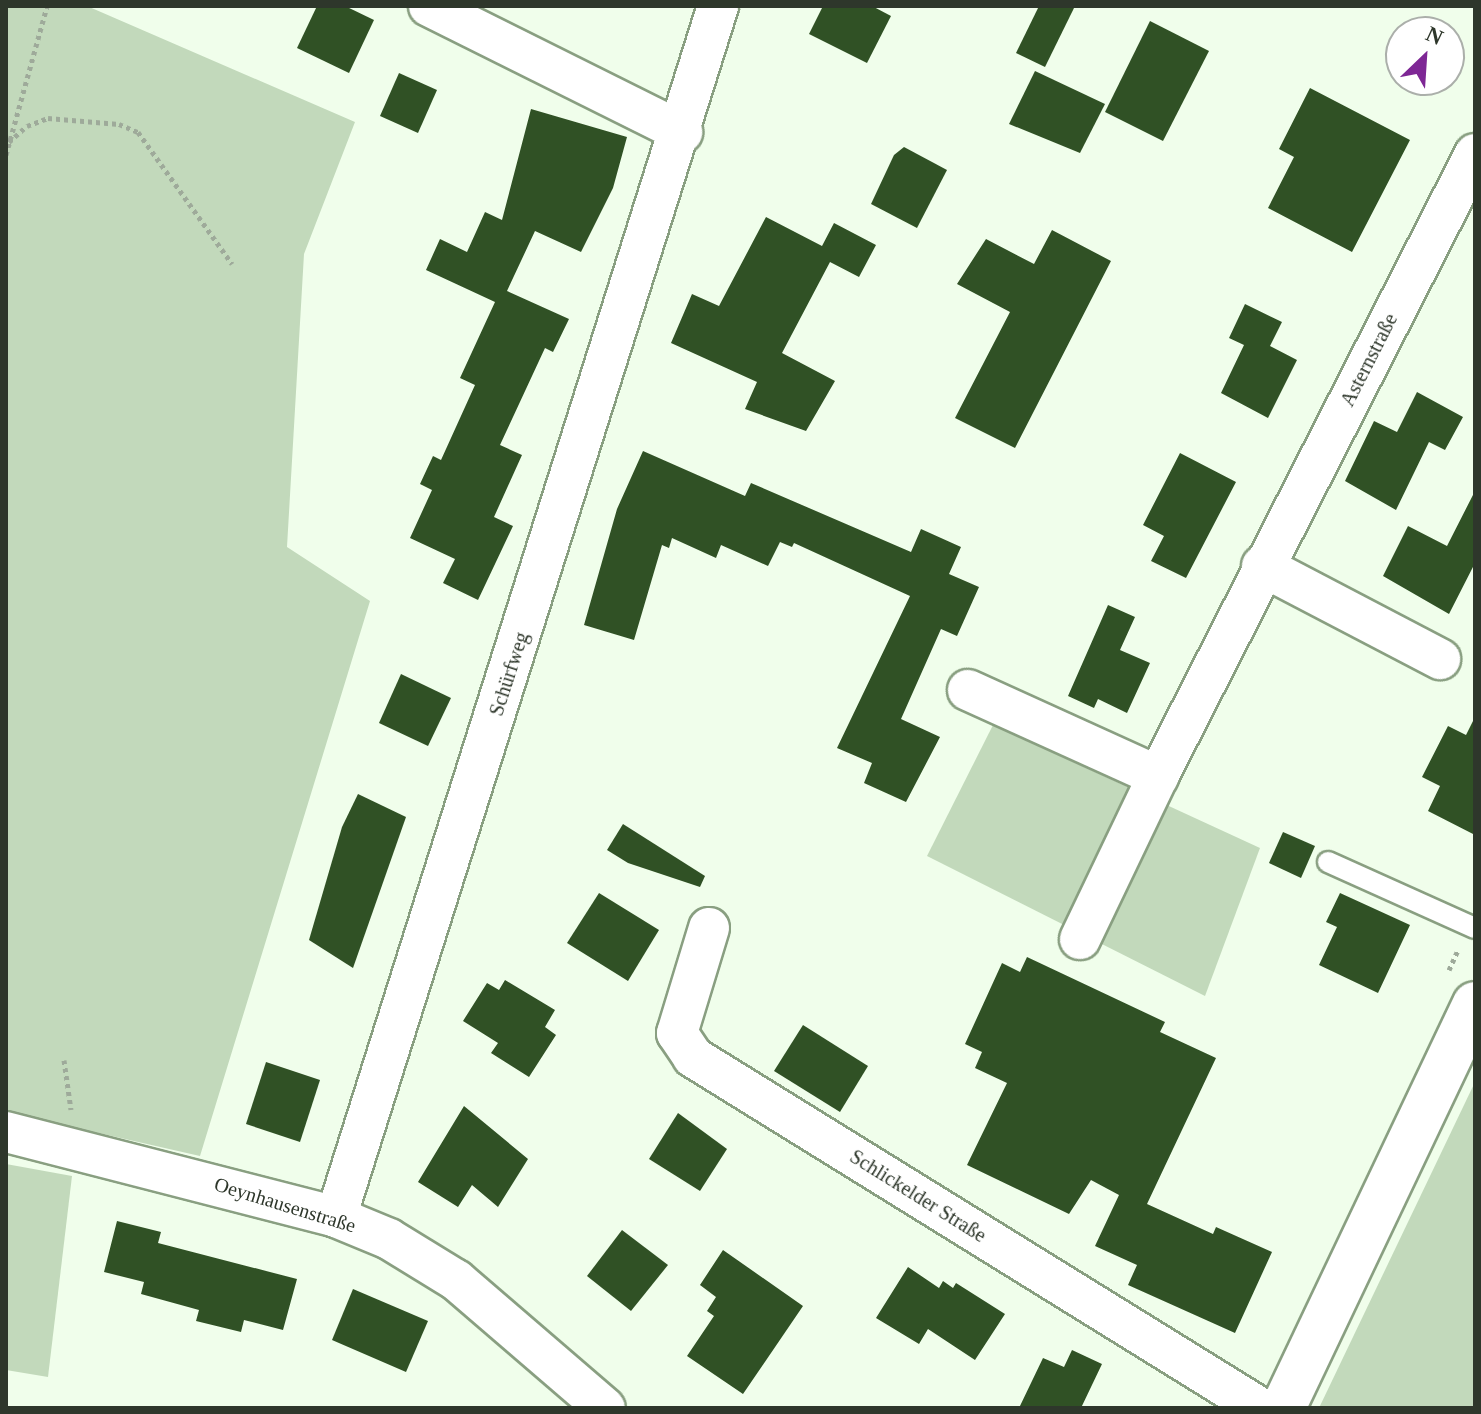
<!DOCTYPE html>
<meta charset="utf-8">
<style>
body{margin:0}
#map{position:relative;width:1481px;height:1414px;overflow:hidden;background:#f0feeb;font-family:Georgia,serif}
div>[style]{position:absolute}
.green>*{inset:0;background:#c2d9bb}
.building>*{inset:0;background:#305125}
.path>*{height:5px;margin-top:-2.5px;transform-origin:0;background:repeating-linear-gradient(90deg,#9eaa9a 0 4px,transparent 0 8px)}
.roads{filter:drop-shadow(2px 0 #899f81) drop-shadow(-2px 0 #899f81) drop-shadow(0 2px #899f81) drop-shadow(0 -2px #899f81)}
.service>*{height:20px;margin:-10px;padding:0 10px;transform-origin:10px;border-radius:10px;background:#fff}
.minor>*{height:40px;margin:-20px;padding:0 20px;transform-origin:20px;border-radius:20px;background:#fff}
.secondary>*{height:44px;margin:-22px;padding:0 22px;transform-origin:22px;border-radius:22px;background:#fff}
span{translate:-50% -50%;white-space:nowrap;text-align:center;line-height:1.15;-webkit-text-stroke:8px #fff;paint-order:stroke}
.street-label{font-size:20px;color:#2e372b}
.frame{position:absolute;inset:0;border:8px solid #2e372b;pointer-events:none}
.north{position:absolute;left:1385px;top:16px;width:80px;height:80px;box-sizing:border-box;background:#fff;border:2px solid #abafaa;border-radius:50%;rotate:25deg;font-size:22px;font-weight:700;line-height:32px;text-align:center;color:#2e372b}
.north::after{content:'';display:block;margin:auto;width:28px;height:36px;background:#7e2795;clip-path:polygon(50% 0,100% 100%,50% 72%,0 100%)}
</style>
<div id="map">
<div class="green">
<div style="clip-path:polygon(6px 6px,87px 6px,355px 122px,304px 254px,287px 547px,370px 601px,200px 1156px,6px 1112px)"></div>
<div style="clip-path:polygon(993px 725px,1260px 848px,1205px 996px,927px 856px)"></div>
<div style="clip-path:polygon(1475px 1082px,1475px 1408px,1319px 1408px)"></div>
<div style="clip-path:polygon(6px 1164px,72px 1176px,48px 1377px,6px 1370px)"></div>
</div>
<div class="building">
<div style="clip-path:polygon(317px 6px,345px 6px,374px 20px,349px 73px,297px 48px)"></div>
<div style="clip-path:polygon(823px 6px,872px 6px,891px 16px,867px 63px,809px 34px)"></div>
<div style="clip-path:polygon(1039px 6px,1075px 6px,1045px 67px,1016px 53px)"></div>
<div style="clip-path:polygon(1150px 21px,1209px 51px,1163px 141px,1105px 112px)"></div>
<div style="clip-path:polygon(1035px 71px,1105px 104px,1080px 153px,1009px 124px)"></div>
<div style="clip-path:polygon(399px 73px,437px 90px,418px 133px,380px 116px)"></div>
<div style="clip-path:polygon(1310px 88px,1410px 140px,1352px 252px,1268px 208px,1294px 157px,1279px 149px)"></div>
<div style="clip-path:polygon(531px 109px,627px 137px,613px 188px,581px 252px,535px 231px,507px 291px,569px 319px,553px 352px,545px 348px,500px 445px,522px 455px,494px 517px,513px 526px,478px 600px,443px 583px,455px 559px,410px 538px,432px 490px,420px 484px,433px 456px,441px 460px,475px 385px,460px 378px,495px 302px,426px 270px,440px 239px,467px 252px,485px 212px,502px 220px)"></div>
<div style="clip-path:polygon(904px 147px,947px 170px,917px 228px,871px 204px,894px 155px)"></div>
<div style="clip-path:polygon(766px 217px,822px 246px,834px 223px,876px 245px,859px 277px,830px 262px,782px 353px,835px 381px,806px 431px,745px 409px,757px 382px,671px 343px,692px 294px,719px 306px)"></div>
<div style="clip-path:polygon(1052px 230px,1111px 261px,1015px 448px,955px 418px,1010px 312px,957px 284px,986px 239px,1034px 264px)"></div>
<div style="clip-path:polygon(1245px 304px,1282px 322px,1270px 346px,1297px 360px,1268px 418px,1221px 393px,1244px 345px,1229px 338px)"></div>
<div style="clip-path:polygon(1417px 392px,1463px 417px,1445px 450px,1429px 442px,1396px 510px,1345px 481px,1374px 421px,1397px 432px)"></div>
<div style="clip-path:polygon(643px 451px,745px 496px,751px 483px,911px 552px,921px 529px,961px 547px,949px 574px,979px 587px,957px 636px,941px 629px,901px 719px,940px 737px,906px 802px,864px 783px,872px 763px,837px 748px,910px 596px,794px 543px,792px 547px,780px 542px,768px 566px,721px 545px,716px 558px,672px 538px,669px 548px,662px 545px,634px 640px,584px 625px,617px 509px)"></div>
<div style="clip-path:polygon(1180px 453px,1236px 482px,1186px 578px,1151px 561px,1164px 536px,1143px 525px)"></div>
<div style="clip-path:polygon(1475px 491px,1475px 563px,1449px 614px,1383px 576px,1408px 526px,1447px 546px)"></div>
<div style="clip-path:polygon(1108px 605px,1135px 617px,1120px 650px,1150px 663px,1127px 713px,1098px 699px,1094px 708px,1068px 696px)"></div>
<div style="clip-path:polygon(401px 674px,451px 698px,428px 746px,379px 723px)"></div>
<div style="clip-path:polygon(1475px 717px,1475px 835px,1428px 811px,1440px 786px,1422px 777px,1448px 726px,1466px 735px)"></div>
<div style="clip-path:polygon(358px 794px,406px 817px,353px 968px,309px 940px,342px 827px)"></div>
<div style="clip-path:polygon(623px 824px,705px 876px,700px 887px,628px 863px,607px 850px)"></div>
<div style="clip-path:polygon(1283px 832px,1315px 846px,1301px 878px,1269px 863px)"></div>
<div style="clip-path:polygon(599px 893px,659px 930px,628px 981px,567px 943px)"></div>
<div style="clip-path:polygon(1340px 893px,1410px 925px,1378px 993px,1319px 965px,1337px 927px,1326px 922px)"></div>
<div style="clip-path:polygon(1027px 957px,1165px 1022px,1160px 1032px,1216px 1058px,1147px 1204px,1213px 1234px,1216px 1227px,1272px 1252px,1235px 1333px,1128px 1285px,1137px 1265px,1095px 1246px,1119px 1195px,1091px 1180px,1069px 1214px,967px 1165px,1007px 1083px,975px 1068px,982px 1052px,965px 1044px,1002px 963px,1020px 972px)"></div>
<div style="clip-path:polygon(505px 980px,555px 1010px,545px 1027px,556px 1035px,529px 1077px,491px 1053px,498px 1043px,463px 1021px,487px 983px,499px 990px)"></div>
<div style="clip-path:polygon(803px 1025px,868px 1066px,840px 1112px,774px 1071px)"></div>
<div style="clip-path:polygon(266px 1062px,320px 1080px,300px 1142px,246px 1124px)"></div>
<div style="clip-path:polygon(464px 1106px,528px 1159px,498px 1207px,472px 1185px,458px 1207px,418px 1182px)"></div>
<div style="clip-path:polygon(678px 1113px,727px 1149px,700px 1191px,649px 1159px)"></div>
<div style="clip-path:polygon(117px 1221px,161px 1232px,158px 1243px,297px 1279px,283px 1330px,244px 1320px,241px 1332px,196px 1321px,199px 1310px,141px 1294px,144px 1282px,104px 1272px)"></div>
<div style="clip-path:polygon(622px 1230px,668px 1265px,631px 1311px,587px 1276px)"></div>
<div style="clip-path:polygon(723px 1250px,803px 1306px,743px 1394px,687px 1356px,714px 1316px,707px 1311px,716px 1297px,700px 1285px)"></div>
<div style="clip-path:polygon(908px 1267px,939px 1288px,943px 1281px,953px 1288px,956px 1283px,1005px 1314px,975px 1360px,928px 1329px,919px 1344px,876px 1318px)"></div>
<div style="clip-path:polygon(353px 1289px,428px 1321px,406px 1372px,332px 1340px)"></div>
<div style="clip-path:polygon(1072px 1350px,1102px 1364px,1081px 1408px,1019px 1408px,1043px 1358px,1064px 1367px)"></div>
</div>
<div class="path">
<div style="left:9px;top:142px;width:24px;rotate:-42deg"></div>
<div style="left:27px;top:126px;width:22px;rotate:-21deg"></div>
<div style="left:48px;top:118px;width:71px;rotate:4.8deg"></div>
<div style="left:119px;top:124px;width:21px;rotate:23deg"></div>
<div style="left:138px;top:132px;width:162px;rotate:54.5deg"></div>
<div style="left:6px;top:155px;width:155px;rotate:-74.6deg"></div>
<div style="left:1449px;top:970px;width:22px;rotate:-66deg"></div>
<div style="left:64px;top:1060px;width:50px;rotate:82deg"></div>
</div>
<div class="roads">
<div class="service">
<div style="left:1328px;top:862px;width:161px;rotate:24.2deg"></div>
</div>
<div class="minor">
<div style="left:429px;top:6px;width:283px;rotate:26.5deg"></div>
<div style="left:1262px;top:566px;width:201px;rotate:27.6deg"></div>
<div style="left:968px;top:690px;width:209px;rotate:24.4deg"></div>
<div style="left:1158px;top:776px;width:698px;rotate:-62.99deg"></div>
<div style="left:709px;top:928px;width:110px;rotate:106.9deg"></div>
<div style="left:677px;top:1033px;width:29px;rotate:56deg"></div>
<div style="left:693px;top:1057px;width:667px;rotate:31.76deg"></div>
<div style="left:1080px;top:939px;width:181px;rotate:-64.4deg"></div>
<div style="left:6px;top:1132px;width:341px;rotate:14.4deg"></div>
<div style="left:336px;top:1217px;width:57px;rotate:22.5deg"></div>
<div style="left:389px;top:1239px;width:79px;rotate:31.5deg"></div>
<div style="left:456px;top:1280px;width:196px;rotate:40.7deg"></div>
<div style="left:336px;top:1217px;width:1270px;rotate:-72.49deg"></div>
</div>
<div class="secondary">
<div style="left:1283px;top:1408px;width:447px;rotate:-64.6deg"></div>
</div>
</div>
<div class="street-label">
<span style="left:1369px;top:360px;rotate:-63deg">Asternstraße</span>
<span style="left:509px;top:674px;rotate:-72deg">Schürfweg</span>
<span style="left:918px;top:1196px;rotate:32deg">Schlickelder Straße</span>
<span style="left:285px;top:1205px;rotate:17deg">Oeynhausenstraße</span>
</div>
<div class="frame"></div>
<div class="north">N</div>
</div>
